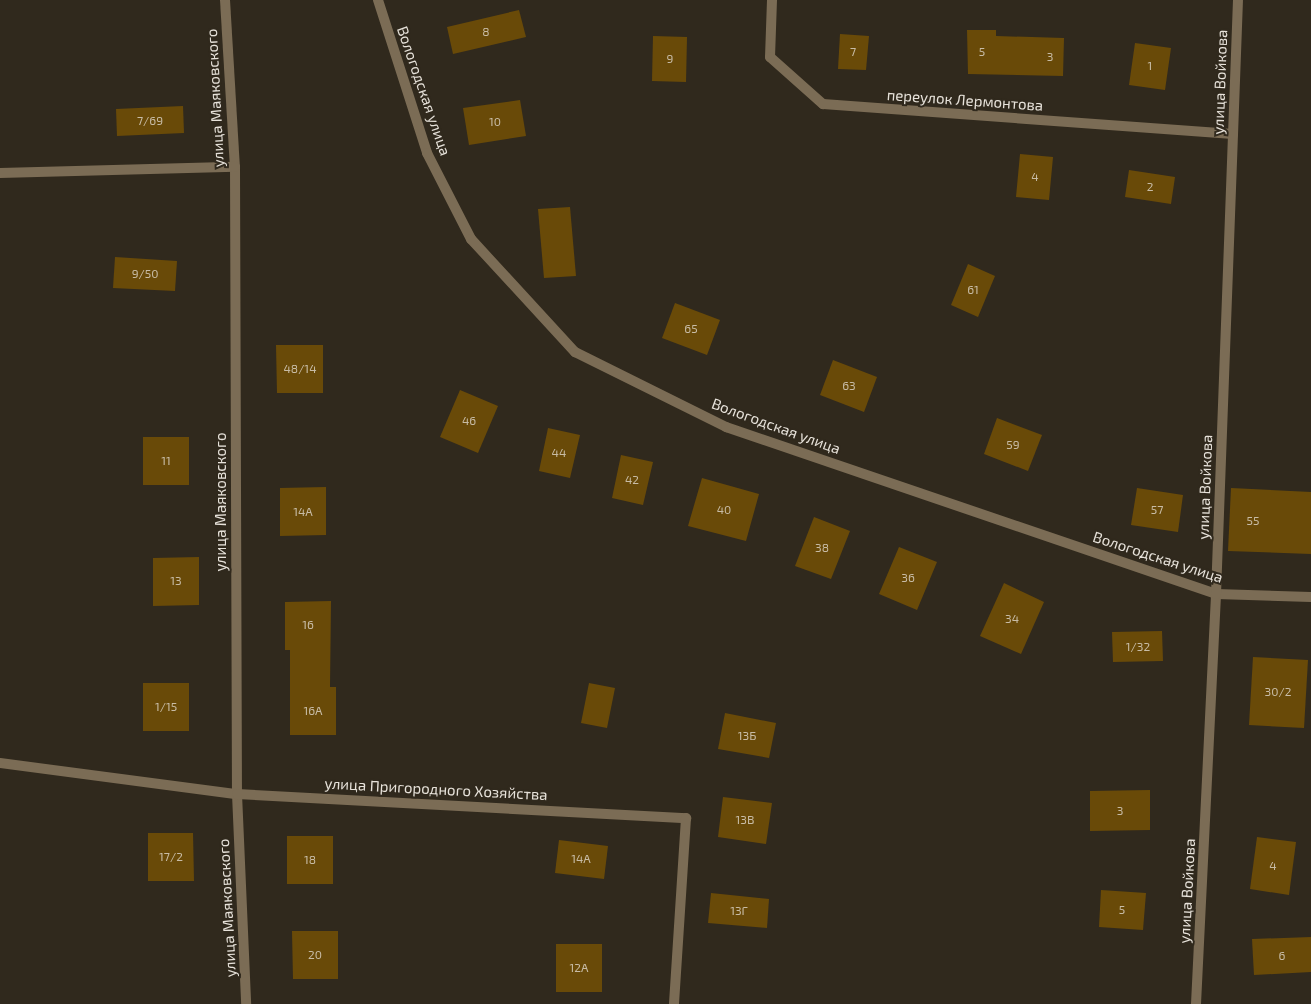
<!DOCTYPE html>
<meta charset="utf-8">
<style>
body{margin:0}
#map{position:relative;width:1311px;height:1004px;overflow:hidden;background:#30291d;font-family:"Exo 2",sans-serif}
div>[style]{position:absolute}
.building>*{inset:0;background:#694a08}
.street>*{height:10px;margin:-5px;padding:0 5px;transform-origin:5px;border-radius:5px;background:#7b6c55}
span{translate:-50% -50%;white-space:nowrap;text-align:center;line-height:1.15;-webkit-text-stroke:4px #30291d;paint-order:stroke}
.number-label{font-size:12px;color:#c8bca6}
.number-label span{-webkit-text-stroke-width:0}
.street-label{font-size:15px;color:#e7e2da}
</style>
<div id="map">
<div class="building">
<div style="clip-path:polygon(519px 10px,526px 37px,453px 54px,447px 27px)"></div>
<div style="clip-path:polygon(967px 30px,996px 30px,996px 36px,1064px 38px,1063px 76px,968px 74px)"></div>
<div style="clip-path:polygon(840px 34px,869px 36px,866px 70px,838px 69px)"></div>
<div style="clip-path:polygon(653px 36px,687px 37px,686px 82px,652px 81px)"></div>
<div style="clip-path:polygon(1135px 43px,1171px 48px,1165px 90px,1129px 85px)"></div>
<div style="clip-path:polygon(520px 100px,526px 136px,469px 145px,463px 108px)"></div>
<div style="clip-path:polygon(183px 106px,184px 133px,117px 136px,116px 109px)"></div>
<div style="clip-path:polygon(1020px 154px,1053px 157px,1049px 200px,1016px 197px)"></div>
<div style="clip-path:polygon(1129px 170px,1175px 177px,1171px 204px,1125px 197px)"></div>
<div style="clip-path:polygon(570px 207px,576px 276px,544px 278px,538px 209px)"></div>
<div style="clip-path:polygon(115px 257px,177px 261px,175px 291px,113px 288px)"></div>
<div style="clip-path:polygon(968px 264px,995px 276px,978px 317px,951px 305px)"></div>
<div style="clip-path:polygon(675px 303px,720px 320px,707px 355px,662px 338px)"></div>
<div style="clip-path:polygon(276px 345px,323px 345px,323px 393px,277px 393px)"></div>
<div style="clip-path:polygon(833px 360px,877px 377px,864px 412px,820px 395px)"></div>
<div style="clip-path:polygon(460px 390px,498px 406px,478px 453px,440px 437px)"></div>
<div style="clip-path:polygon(997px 418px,1042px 435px,1028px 471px,984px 454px)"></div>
<div style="clip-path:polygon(548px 428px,580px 435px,570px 478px,539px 471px)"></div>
<div style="clip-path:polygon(143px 437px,189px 437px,189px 485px,143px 485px)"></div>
<div style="clip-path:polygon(621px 455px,653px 462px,643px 505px,612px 498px)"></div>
<div style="clip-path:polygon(702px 478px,759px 494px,746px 541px,688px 526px)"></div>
<div style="clip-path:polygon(326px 487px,326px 535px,280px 536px,280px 488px)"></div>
<div style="clip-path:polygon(1137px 488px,1183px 495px,1178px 532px,1131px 525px)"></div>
<div style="clip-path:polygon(1231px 488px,1311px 492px,1311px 554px,1228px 551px)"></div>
<div style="clip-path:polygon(814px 517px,850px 531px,831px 579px,795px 566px)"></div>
<div style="clip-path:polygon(899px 547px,937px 562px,917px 610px,879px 594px)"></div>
<div style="clip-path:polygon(199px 557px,199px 605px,153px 606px,153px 558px)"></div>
<div style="clip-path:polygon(1004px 583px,1044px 602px,1021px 654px,980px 636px)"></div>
<div style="clip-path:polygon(331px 601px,330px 687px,336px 687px,336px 735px,290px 735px,290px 650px,285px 650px,285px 602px)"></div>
<div style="clip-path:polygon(1162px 631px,1163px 661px,1113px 662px,1112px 632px)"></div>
<div style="clip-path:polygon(1253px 657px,1308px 660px,1304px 728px,1249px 725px)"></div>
<div style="clip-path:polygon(143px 683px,189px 683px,189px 731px,143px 731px)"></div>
<div style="clip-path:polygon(589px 683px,615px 688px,607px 728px,581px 723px)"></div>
<div style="clip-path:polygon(725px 713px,776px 723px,769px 758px,718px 749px)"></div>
<div style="clip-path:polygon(1150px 790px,1150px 830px,1090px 831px,1090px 791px)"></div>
<div style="clip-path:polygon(723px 797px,772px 803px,766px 844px,718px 837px)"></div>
<div style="clip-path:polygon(148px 833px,193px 833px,194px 881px,148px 881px)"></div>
<div style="clip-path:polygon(287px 836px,333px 836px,333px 884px,287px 884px)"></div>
<div style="clip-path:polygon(1257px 837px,1296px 842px,1289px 895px,1250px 889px)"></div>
<div style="clip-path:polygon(559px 840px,608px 846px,604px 879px,555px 873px)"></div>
<div style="clip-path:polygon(1101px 890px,1146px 893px,1143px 930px,1099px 927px)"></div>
<div style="clip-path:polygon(711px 893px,769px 899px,767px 928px,708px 923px)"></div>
<div style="clip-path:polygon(292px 931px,338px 931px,338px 979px,293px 979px)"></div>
<div style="clip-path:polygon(1311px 937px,1311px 972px,1254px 975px,1252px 939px)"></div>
<div style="clip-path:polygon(556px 944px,602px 944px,602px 992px,556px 992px)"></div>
</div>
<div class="street">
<div style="left:225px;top:0;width:167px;rotate:86.6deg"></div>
<div style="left:235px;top:167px;width:627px;rotate:89.82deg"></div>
<div style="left:237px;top:794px;width:210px;rotate:87.5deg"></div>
<div style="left:378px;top:0;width:161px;rotate:72.2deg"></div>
<div style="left:427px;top:153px;width:97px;rotate:62.9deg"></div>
<div style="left:471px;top:239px;width:154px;rotate:47.4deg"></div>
<div style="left:575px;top:352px;width:169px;rotate:26.4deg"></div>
<div style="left:726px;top:427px;width:518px;rotate:18.82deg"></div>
<div style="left:1216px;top:594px;width:95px;rotate:1.8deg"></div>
<div style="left:772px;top:0;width:57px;rotate:92deg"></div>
<div style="left:770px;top:57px;width:71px;rotate:41.6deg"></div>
<div style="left:823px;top:104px;width:411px;rotate:4.2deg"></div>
<div style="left:0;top:173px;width:235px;rotate:-1.5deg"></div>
<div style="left:0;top:763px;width:239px;rotate:7.5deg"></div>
<div style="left:237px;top:794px;width:450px;rotate:3.1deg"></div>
<div style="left:686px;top:818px;width:186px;rotate:93.7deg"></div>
<div style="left:1196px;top:1004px;width:410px;rotate:-87.2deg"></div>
<div style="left:1216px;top:594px;width:594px;rotate:-87.88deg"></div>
</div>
<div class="number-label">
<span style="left:486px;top:32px">8</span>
<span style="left:853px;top:52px">7</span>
<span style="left:982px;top:52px">5</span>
<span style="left:1050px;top:57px">3</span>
<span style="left:670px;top:59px">9</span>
<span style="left:1150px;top:66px">1</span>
<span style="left:150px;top:121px">7/69</span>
<span style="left:495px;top:122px">10</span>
<span style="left:1035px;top:177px">4</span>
<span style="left:1150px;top:187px">2</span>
<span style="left:145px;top:274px">9/50</span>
<span style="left:973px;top:290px">61</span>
<span style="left:691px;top:329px">65</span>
<span style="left:300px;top:369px">48/14</span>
<span style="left:849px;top:386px">63</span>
<span style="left:469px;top:421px">46</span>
<span style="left:1013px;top:445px">59</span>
<span style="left:559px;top:453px">44</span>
<span style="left:166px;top:461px">11</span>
<span style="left:632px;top:480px">42</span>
<span style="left:724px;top:510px">40</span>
<span style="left:1157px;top:510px">57</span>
<span style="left:303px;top:512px">14А</span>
<span style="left:1253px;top:521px">55</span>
<span style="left:822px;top:548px">38</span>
<span style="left:908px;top:578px">36</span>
<span style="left:176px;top:581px">13</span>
<span style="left:1012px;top:619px">34</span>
<span style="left:308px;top:625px">16</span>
<span style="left:1138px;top:647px">1/32</span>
<span style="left:1278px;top:692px">30/2</span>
<span style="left:166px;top:707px">1/15</span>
<span style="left:313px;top:711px">16А</span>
<span style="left:747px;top:736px">13Б</span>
<span style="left:1120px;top:811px">3</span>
<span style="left:745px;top:820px">13В</span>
<span style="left:171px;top:857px">17/2</span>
<span style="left:581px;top:859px">14А</span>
<span style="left:310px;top:860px">18</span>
<span style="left:1273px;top:866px">4</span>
<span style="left:1122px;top:910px">5</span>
<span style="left:739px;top:911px">13Г</span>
<span style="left:315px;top:955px">20</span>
<span style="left:1282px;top:956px">6</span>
<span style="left:579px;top:968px">12А</span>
</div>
<div class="street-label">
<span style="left:1220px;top:82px;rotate:-88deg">улица Войкова</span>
<span style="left:424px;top:91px;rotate:71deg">Вологодская улица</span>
<span style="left:215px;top:98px;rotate:-93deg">улица Маяковского</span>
<span style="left:965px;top:100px;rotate:4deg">переулок Лермонтова</span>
<span style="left:776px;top:426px;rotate:20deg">Вологодская улица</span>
<span style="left:1205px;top:487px;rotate:-88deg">улица Войкова</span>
<span style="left:221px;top:502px;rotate:-90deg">улица Маяковского</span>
<span style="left:1158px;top:557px;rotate:18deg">Вологодская улица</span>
<span style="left:436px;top:789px;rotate:3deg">улица Пригородного Хозяйства</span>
<span style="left:1187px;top:891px;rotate:-87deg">улица Войкова</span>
<span style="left:227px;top:908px;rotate:-93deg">улица Маяковского</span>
</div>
</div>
